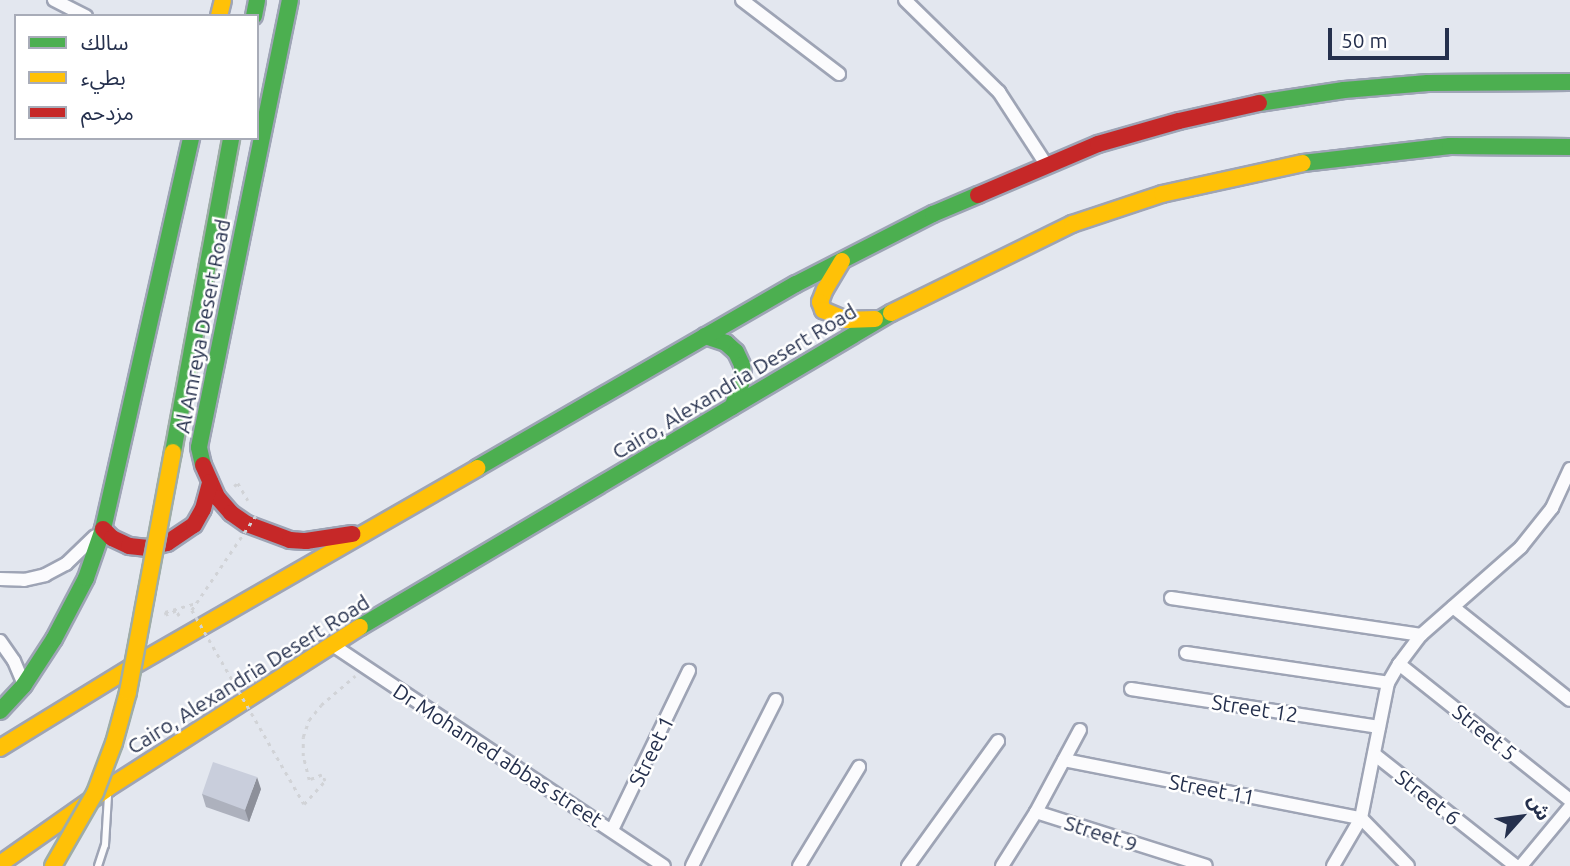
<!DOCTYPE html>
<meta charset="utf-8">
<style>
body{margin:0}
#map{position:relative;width:1570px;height:866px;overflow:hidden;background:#e3e7ef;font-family:Ubuntu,"Noto Sans Arabic",sans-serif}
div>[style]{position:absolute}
.path>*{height:2.5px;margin-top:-1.25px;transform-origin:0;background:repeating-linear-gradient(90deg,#d1d3d7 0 3.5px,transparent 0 8.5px)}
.roads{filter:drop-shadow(2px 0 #9ea4b5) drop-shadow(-2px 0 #9ea4b5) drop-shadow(0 2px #9ea4b5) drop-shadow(0 -2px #9ea4b5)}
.lane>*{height:6px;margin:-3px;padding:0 3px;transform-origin:3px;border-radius:3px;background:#fbfbfd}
.street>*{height:12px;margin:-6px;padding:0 6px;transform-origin:6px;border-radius:6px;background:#fbfbfd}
.fast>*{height:16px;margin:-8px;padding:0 8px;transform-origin:8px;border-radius:8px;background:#4caf50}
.slow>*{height:16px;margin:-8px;padding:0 8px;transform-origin:8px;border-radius:8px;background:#ffc107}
.jam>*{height:16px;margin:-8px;padding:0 8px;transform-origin:8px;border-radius:8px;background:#c62828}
.path-bridge>*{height:2.5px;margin-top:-1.25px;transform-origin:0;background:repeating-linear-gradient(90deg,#d1d3d7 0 3.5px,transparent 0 8.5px)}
.bridges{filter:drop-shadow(2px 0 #9eaca8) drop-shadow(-2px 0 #9eaca8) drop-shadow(0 2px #9eaca8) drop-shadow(0 -2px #9eaca8)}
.fast-bridge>*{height:16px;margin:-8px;padding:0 8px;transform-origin:8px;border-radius:8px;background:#4caf50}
.slow-bridge>*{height:16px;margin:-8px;padding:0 8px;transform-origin:8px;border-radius:8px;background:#ffc107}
.wall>*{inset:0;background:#adb1bd}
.shaded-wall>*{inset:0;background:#8d909a}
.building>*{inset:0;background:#c9cedc}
span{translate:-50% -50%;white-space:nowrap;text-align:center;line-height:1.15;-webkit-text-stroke:5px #fff;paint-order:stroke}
.street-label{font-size:21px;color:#25304d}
.legend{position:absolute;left:14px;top:14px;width:245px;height:126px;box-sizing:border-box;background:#fff;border:2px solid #a8acb8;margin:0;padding:9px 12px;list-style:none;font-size:21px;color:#25304d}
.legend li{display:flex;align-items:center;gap:14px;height:35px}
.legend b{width:35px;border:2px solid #a8acb8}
.north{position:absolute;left:1486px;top:782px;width:70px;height:70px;-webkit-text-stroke:5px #fff;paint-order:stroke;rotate:62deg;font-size:19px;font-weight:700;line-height:28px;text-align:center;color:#25304d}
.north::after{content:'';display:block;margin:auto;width:24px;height:32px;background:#25304d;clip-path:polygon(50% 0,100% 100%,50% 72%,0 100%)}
.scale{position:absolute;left:1328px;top:28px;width:121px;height:32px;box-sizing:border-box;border:4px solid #25304d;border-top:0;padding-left:9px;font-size:21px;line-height:24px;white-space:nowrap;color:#25304d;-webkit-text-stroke:5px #fff;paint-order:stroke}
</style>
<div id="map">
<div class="path">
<div style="left:234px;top:486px;width:5px;rotate:-37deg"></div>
<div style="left:238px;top:483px;width:20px;rotate:60deg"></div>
<div style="left:179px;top:616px;width:6px;rotate:-121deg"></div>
<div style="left:176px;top:611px;width:11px;rotate:158deg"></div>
<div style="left:166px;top:615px;width:3px;rotate:-108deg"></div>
<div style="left:165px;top:612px;width:33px;rotate:-16deg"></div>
<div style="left:304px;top:804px;width:31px;rotate:-48deg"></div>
<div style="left:325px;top:781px;width:7px;rotate:-117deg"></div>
<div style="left:322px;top:775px;width:14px;rotate:159deg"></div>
<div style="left:309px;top:780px;width:25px;rotate:-104deg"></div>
<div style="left:303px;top:756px;width:19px;rotate:-90deg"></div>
<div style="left:303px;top:737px;width:18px;rotate:-71deg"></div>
<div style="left:309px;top:720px;width:19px;rotate:-51deg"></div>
<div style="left:321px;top:705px;width:45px;rotate:-40.5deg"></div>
</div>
<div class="roads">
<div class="lane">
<div style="left:98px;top:866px;width:22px;rotate:-72deg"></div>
<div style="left:105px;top:845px;width:49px;rotate:-86.5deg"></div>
</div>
<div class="street">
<div style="left:54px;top:0;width:36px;rotate:27deg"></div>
<div style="left:742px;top:0;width:122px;rotate:37.3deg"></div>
<div style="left:905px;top:0;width:132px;rotate:44.4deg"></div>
<div style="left:999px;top:92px;width:88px;rotate:57deg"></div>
<div style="left:0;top:579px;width:24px;rotate:2deg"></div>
<div style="left:24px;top:580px;width:22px;rotate:-13deg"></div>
<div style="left:45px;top:575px;width:24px;rotate:-28deg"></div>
<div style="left:66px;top:564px;width:40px;rotate:-44deg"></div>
<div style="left:1171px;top:598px;width:253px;rotate:8.4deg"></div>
<div style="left:1453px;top:607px;width:149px;rotate:38.5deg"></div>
<div style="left:0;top:641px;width:24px;rotate:55deg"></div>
<div style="left:14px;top:661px;width:26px;rotate:67deg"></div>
<div style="left:331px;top:644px;width:400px;rotate:33.7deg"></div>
<div style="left:1186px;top:653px;width:204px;rotate:8.4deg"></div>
<div style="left:1399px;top:664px;width:218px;rotate:38.5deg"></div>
<div style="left:1131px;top:689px;width:251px;rotate:8.7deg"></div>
<div style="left:1374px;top:754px;width:181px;rotate:38.3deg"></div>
<div style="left:1064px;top:760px;width:303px;rotate:11.1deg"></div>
<div style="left:1361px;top:818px;width:67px;rotate:45.6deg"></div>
<div style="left:1036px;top:812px;width:178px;rotate:17.6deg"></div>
<div style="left:612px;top:830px;width:177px;rotate:-64.2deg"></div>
<div style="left:692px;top:866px;width:186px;rotate:-63.2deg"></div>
<div style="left:799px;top:866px;width:116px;rotate:-58.8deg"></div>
<div style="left:908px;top:866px;width:154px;rotate:-54.2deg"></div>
<div style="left:1002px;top:866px;width:64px;rotate:-57.8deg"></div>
<div style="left:1036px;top:812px;width:93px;rotate:-61.8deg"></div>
<div style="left:1333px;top:866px;width:56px;rotate:-59.7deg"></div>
<div style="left:1361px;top:818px;width:138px;rotate:-78.7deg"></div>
<div style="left:1388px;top:683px;width:22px;rotate:-60deg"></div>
<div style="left:1399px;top:664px;width:36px;rotate:-53deg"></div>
<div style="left:1421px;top:635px;width:133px;rotate:-41.3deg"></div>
<div style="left:1521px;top:547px;width:50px;rotate:-51.5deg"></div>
<div style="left:1552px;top:508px;width:43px;rotate:-65.2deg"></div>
<div style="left:1521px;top:866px;width:77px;rotate:-50.3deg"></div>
</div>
<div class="fast">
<div style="left:254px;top:16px;width:16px;rotate:-79deg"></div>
<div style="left:1259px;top:103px;width:86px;rotate:-8.7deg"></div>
<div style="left:1344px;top:90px;width:84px;rotate:-4.8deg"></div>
<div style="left:1428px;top:83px;width:142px;rotate:-0.4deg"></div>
<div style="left:1303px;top:163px;width:148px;rotate:-6.6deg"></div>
<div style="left:1450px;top:146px;width:120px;rotate:0.5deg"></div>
<div style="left:705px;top:336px;width:22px;rotate:18deg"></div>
<div style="left:726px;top:343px;width:13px;rotate:42deg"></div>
<div style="left:736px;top:352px;width:14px;rotate:65deg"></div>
<div style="left:742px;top:365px;width:14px;rotate:86deg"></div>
<div style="left:743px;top:379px;width:30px;rotate:111deg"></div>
<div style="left:203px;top:465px;width:18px;rotate:-103deg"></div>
<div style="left:199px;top:447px;width:456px;rotate:-78.5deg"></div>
<div style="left:477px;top:468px;width:368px;rotate:-30deg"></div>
<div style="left:796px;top:284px;width:154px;rotate:-27.1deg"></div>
<div style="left:933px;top:214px;width:49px;rotate:-22.9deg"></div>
<div style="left:360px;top:627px;width:617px;rotate:-30.6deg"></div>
<div style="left:0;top:711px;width:35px;rotate:-47deg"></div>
<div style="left:24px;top:685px;width:55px;rotate:-56.9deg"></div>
<div style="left:54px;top:639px;width:69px;rotate:-62.3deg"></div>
<div style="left:86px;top:578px;width:52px;rotate:-70.9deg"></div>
<div style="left:103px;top:529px;width:401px;rotate:-77.3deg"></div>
</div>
<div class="slow">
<div style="left:219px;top:16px;width:16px;rotate:-76deg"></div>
<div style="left:842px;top:261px;width:33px;rotate:121deg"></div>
<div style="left:825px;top:289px;width:14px;rotate:111deg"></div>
<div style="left:820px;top:302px;width:9px;rotate:69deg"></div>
<div style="left:823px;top:310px;width:25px;rotate:23deg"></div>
<div style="left:846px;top:320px;width:29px;rotate:-2deg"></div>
<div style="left:891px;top:313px;width:202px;rotate:-26.2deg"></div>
<div style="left:1072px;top:224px;width:95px;rotate:-18.4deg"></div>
<div style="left:1162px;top:194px;width:144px;rotate:-12.4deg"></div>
<div style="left:0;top:748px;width:158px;rotate:-31.6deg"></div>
<div style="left:135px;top:665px;width:395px;rotate:-29.9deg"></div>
<div style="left:0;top:864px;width:132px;rotate:-35.1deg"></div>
<div style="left:108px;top:788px;width:299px;rotate:-32.6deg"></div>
</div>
<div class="jam">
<div style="left:978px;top:195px;width:130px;rotate:-23deg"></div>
<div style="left:1098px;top:144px;width:84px;rotate:-15.9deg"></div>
<div style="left:1179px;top:121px;width:82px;rotate:-12.7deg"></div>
<div style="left:203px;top:465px;width:36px;rotate:66deg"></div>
<div style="left:218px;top:498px;width:20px;rotate:49deg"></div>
<div style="left:231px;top:513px;width:19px;rotate:35deg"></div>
<div style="left:247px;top:524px;width:46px;rotate:20.4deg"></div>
<div style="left:290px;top:540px;width:16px;rotate:4deg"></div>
<div style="left:306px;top:541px;width:47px;rotate:-8.7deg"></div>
<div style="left:103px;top:529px;width:13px;rotate:45deg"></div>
<div style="left:112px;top:538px;width:19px;rotate:25deg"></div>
<div style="left:129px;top:546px;width:19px;rotate:6deg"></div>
<div style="left:148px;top:548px;width:20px;rotate:-15deg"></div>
<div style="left:167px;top:543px;width:32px;rotate:-34deg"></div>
<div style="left:194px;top:525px;width:18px;rotate:-61deg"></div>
<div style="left:203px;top:509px;width:28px;rotate:-75deg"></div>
</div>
</div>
<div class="path-bridge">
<div style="left:256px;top:516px;width:114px;rotate:124.2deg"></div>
<div style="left:192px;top:610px;width:224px;rotate:60deg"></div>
</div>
<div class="bridges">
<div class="fast-bridge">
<div style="left:173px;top:452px;width:319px;rotate:-79.5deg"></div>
</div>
<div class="slow-bridge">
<div style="left:53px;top:866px;width:84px;rotate:-60.1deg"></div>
<div style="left:95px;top:793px;width:53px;rotate:-69.2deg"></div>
<div style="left:114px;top:743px;width:53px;rotate:-74.6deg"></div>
<div style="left:128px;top:692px;width:244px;rotate:-79.4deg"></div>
</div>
</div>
<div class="wall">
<div style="clip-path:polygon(261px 789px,249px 822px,206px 807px,202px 794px)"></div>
</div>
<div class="shaded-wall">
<div style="clip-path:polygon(257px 777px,261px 789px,249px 822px,245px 810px)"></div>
</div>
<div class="building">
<div style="clip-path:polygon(213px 762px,257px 777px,245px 810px,202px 794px)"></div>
</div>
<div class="street-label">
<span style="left:202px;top:326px;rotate:-79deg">Al Amreya Desert Road</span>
<span style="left:734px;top:381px;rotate:-31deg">Cairo, Alexandria Desert Road</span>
<span style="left:248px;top:674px;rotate:-32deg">Cairo, Alexandria Desert Road</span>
<span style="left:1255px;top:708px;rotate:9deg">Street 12</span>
<span style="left:1485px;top:732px;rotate:39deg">Street 5</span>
<span style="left:651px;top:751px;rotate:-64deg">Street 1</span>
<span style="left:498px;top:755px;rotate:33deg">Dr Mohamed abbas street</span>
<span style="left:1212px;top:789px;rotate:11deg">Street 11</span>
<span style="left:1428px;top:797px;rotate:38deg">Street 6</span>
<span style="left:1101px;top:833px;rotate:18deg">Street 9</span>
</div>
<ul class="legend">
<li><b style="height:9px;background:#4caf50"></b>سالك</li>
<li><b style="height:9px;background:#ffc107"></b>بطيء</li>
<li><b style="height:9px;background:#c62828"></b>مزدحم</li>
</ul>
<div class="north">ش</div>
<div class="scale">50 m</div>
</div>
